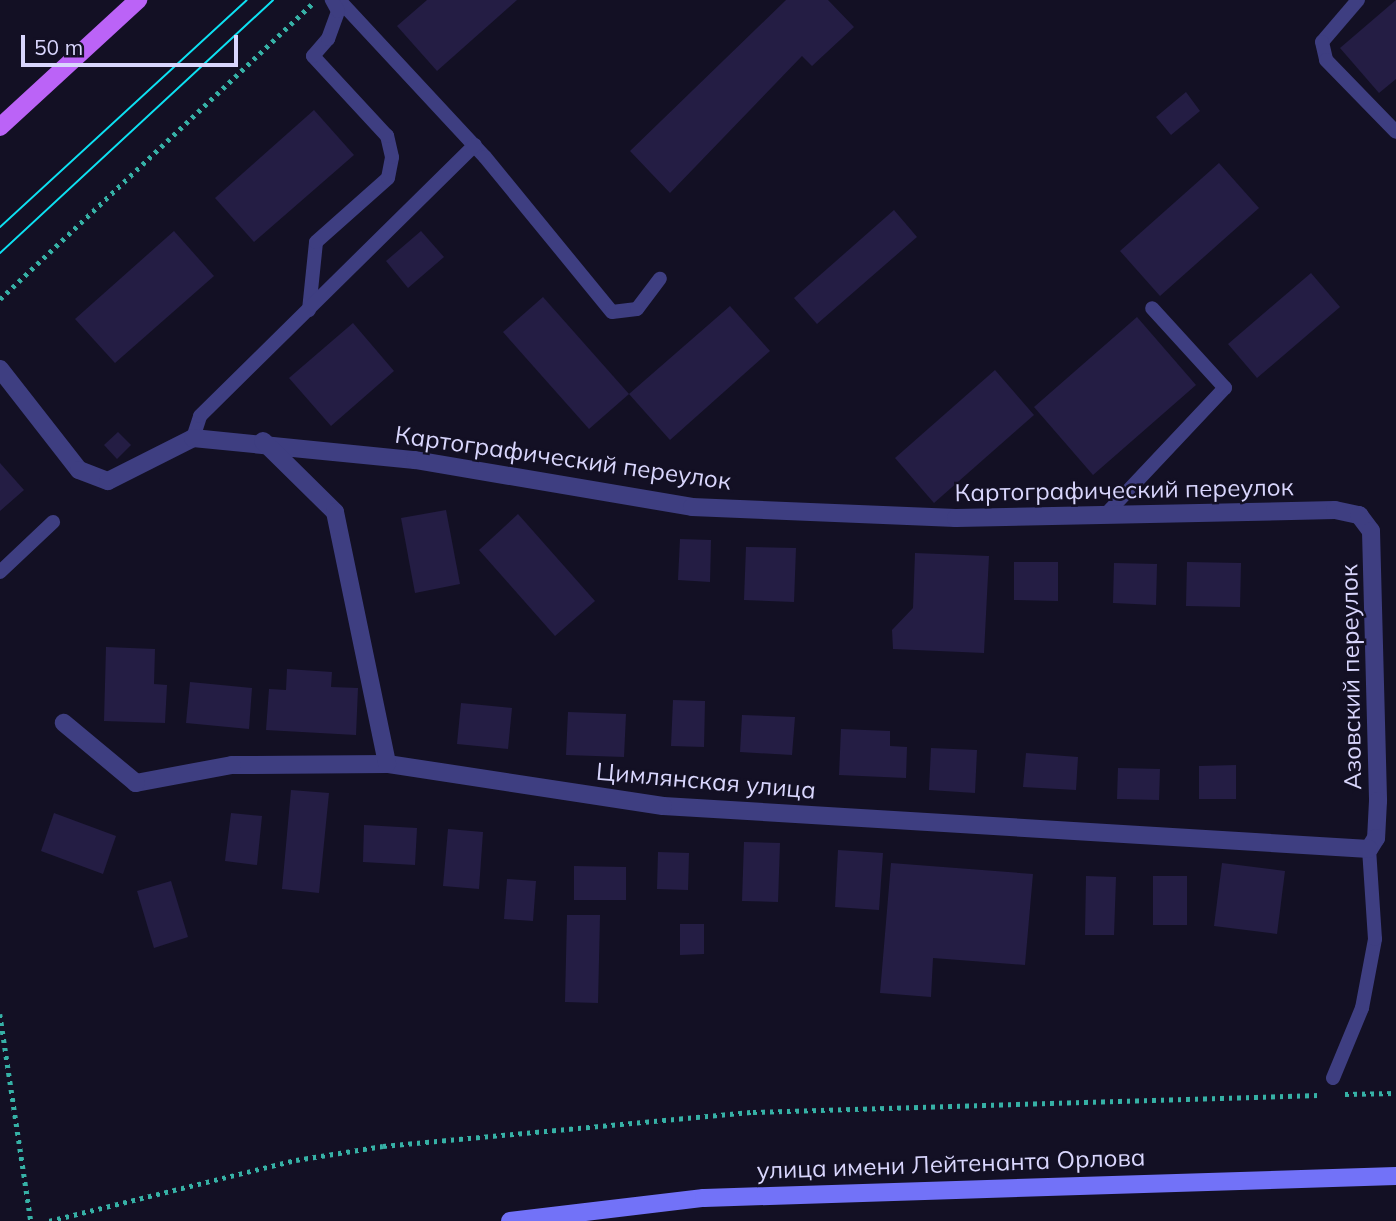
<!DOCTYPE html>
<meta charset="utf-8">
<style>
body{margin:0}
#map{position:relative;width:1396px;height:1221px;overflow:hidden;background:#131024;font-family:Mulish,sans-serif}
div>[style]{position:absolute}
.building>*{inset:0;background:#241d44}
.path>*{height:4.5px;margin-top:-2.25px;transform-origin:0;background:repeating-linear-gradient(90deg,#36b1a6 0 3.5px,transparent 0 8.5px)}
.service>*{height:14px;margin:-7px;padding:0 7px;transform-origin:7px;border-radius:7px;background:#3e3e81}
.minor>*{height:18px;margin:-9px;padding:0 9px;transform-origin:9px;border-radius:9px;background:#3e3e81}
.secondary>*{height:18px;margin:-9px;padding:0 9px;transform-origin:9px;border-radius:9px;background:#7272f8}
.primary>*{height:18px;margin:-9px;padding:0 9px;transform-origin:9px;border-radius:9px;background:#bb63f7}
.tram>*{height:2px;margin:-1px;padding:0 1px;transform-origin:1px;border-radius:1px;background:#0de1f2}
span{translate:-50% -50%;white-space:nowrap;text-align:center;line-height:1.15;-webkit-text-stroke:5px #131024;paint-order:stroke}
.street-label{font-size:24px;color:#d9d6fd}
.scale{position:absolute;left:21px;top:35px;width:217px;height:32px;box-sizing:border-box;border:4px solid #d9d6fd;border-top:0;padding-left:9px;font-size:21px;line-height:24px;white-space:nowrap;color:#d9d6fd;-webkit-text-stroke:5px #131024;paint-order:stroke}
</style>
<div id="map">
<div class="building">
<div style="clip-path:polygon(427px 0,517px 0,437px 71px,397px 26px)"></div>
<div style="clip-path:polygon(786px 0,828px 0,854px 27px,812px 66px,802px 56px,670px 193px,630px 151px)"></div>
<div style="clip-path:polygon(1396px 0,1396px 79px,1379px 93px,1340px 48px)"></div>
<div style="clip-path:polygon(1186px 92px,1200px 111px,1171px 135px,1156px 117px)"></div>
<div style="clip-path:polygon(314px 110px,354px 155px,254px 242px,215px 198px)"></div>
<div style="clip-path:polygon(1219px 163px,1259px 208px,1160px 296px,1120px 251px)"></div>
<div style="clip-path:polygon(894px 210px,917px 237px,817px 324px,794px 298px)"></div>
<div style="clip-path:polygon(174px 231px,214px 276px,115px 363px,75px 319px)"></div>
<div style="clip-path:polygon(421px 231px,444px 257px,408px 288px,386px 261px)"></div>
<div style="clip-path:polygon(1311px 273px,1340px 307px,1257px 378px,1228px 344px)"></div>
<div style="clip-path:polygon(543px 297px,629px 394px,589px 429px,503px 332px)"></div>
<div style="clip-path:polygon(730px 306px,770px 351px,670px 440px,629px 394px)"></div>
<div style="clip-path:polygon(1137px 317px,1196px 385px,1093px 475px,1034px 407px)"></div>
<div style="clip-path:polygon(353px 323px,394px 371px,331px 426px,289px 378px)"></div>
<div style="clip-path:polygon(995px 370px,1034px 415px,934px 503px,895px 458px)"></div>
<div style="clip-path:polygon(118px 432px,131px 445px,117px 459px,104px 445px)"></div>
<div style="clip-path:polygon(0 463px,24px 490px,0 511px)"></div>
<div style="clip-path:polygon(446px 510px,460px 584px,415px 593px,401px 518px)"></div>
<div style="clip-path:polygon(518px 514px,595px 601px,555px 636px,479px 550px)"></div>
<div style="clip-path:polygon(680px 539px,711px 540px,710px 582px,678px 580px)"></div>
<div style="clip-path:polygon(746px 547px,796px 548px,794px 602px,744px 600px)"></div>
<div style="clip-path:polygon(915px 553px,989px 556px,984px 653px,893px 649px,892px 630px,913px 608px)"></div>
<div style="clip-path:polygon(1014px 562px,1058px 562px,1058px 601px,1014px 600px)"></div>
<div style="clip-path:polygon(1187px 562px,1241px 563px,1240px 607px,1186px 606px)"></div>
<div style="clip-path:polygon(1114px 563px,1157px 564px,1156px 605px,1113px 603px)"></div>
<div style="clip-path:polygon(106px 647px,155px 649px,154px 684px,167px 685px,165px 723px,104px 721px)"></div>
<div style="clip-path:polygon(287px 669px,332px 672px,331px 687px,358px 688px,356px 735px,266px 730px,269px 689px,286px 690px)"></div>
<div style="clip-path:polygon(190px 682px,252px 688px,249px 729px,186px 723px)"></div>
<div style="clip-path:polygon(673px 700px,705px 701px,704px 747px,671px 746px)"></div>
<div style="clip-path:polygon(461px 703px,512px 708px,508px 749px,457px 744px)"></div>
<div style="clip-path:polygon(568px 712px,626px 714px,624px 757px,566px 755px)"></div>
<div style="clip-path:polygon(742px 715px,795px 717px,792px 755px,740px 752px)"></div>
<div style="clip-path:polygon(841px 729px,890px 731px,890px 746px,907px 747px,906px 778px,839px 775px)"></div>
<div style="clip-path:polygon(931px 748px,977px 750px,975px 793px,929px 790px)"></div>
<div style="clip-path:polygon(1026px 753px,1078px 757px,1076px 790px,1023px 787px)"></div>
<div style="clip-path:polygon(1236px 765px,1236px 799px,1199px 799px,1199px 766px)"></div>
<div style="clip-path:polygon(1118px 768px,1160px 769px,1159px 800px,1117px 799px)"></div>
<div style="clip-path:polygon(291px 790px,329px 793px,319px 893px,282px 889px)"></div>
<div style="clip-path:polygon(54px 813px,116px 836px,103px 874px,41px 851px)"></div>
<div style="clip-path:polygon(231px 813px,262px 816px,257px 865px,225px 861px)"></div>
<div style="clip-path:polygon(364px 825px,417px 828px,415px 865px,363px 862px)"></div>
<div style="clip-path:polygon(448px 829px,483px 832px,479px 889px,443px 886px)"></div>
<div style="clip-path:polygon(744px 842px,780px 843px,778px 902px,742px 901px)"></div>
<div style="clip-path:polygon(838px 850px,883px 853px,879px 910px,835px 907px)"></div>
<div style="clip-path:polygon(658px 852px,689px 853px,688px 890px,657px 889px)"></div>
<div style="clip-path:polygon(891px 863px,1033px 874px,1025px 965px,933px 958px,931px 997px,880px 993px)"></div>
<div style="clip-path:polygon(1222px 863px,1285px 871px,1277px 934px,1214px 926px)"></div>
<div style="clip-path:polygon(574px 866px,626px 867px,626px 900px,574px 900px)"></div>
<div style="clip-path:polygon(1086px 876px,1116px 877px,1114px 935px,1085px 935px)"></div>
<div style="clip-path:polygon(1153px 876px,1187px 876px,1187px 925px,1153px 925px)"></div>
<div style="clip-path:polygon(507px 879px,536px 881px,533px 921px,504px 919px)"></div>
<div style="clip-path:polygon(171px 881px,188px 937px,154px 948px,137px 891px)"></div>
<div style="clip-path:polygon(567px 915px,600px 915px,598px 1003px,565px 1002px)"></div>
<div style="clip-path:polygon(680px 924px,704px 924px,704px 954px,680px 955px)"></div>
</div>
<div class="path">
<div style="left:0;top:299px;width:429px;rotate:-43.4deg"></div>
<div style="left:0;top:1014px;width:209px;rotate:81.5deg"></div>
<div style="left:1345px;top:1094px;width:51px;rotate:-1.1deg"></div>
<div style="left:49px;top:1221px;width:254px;rotate:-13.9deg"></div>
<div style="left:296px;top:1160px;width:88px;rotate:-9.1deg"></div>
<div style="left:383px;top:1146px;width:372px;rotate:-5.3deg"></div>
<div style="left:753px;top:1112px;width:566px;rotate:-1.72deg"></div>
</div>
<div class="service">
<div style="left:339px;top:0;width:214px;rotate:47.1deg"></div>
<div style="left:485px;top:157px;width:200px;rotate:50.7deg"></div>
<div style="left:612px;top:312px;width:25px;rotate:-7deg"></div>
<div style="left:637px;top:309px;width:38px;rotate:-53deg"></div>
<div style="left:1358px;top:0;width:55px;rotate:130.6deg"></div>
<div style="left:1322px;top:42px;width:18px;rotate:77deg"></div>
<div style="left:1326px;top:60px;width:100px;rotate:45.8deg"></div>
<div style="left:309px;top:310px;width:68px;rotate:-84.1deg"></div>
<div style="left:316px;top:242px;width:96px;rotate:-41.6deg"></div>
<div style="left:388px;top:178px;width:21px;rotate:-79deg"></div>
<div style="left:392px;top:157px;width:22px;rotate:-103deg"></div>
<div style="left:387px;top:136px;width:109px;rotate:-132.8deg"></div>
<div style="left:313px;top:56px;width:23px;rotate:-49deg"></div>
<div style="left:328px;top:39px;width:30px;rotate:-70deg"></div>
<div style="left:338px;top:11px;width:13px;rotate:-119deg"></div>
<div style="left:193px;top:438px;width:23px;rotate:-72deg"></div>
<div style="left:200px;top:416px;width:386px;rotate:-44.6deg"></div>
<div style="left:1107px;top:513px;width:172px;rotate:-46.7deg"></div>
<div style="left:1225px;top:388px;width:108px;rotate:-132.4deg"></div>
<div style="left:0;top:572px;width:73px;rotate:-43.3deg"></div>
<div style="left:1333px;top:1078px;width:76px;rotate:-67.5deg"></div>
<div style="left:1362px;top:1008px;width:70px;rotate:-79.3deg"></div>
<div style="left:1375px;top:939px;width:90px;rotate:-93.8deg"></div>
</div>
<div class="minor">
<div style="left:0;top:369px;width:128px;rotate:52deg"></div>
<div style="left:79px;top:470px;width:31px;rotate:21deg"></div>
<div style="left:108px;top:481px;width:95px;rotate:-26.8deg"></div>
<div style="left:193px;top:438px;width:223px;rotate:5.7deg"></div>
<div style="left:415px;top:460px;width:281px;rotate:9.6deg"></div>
<div style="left:692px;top:507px;width:264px;rotate:2.4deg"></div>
<div style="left:956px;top:518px;width:379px;rotate:-1.2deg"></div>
<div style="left:1335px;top:510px;width:25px;rotate:12deg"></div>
<div style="left:1359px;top:515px;width:20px;rotate:53deg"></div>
<div style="left:1371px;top:531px;width:270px;rotate:88.5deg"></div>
<div style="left:1378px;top:801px;width:37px;rotate:93deg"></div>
<div style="left:1376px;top:838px;width:13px;rotate:122deg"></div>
<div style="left:1369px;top:849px;width:707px;rotate:-176.51deg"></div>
<div style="left:663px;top:806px;width:279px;rotate:-171.3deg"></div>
<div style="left:387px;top:764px;width:155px;rotate:179.6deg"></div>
<div style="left:232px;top:765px;width:98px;rotate:169.4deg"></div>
<div style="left:136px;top:783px;width:94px;rotate:-140.2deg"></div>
<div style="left:263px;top:441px;width:101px;rotate:44.6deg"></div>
<div style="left:335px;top:512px;width:257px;rotate:78.3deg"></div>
</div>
<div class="secondary">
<div style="left:510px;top:1221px;width:195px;rotate:-6.8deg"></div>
<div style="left:704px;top:1198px;width:692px;rotate:-1.82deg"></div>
</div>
<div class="primary">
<div style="left:0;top:127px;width:188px;rotate:-42.6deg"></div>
</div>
<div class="tram">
<div style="left:0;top:227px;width:335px;rotate:-42.6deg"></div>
<div style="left:0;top:253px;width:372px;rotate:-42.8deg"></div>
</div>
<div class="street-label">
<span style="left:563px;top:458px;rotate:8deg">Картографический переулок</span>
<span style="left:1124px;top:490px;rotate:-1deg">Картографический переулок</span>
<span style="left:1351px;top:677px;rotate:-91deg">Азовский переулок</span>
<span style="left:706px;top:781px;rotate:5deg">Цимлянская улица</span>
<span style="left:951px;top:1164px;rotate:-2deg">улица имени Лейтенанта Орлова</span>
</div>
<div class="scale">50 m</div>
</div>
